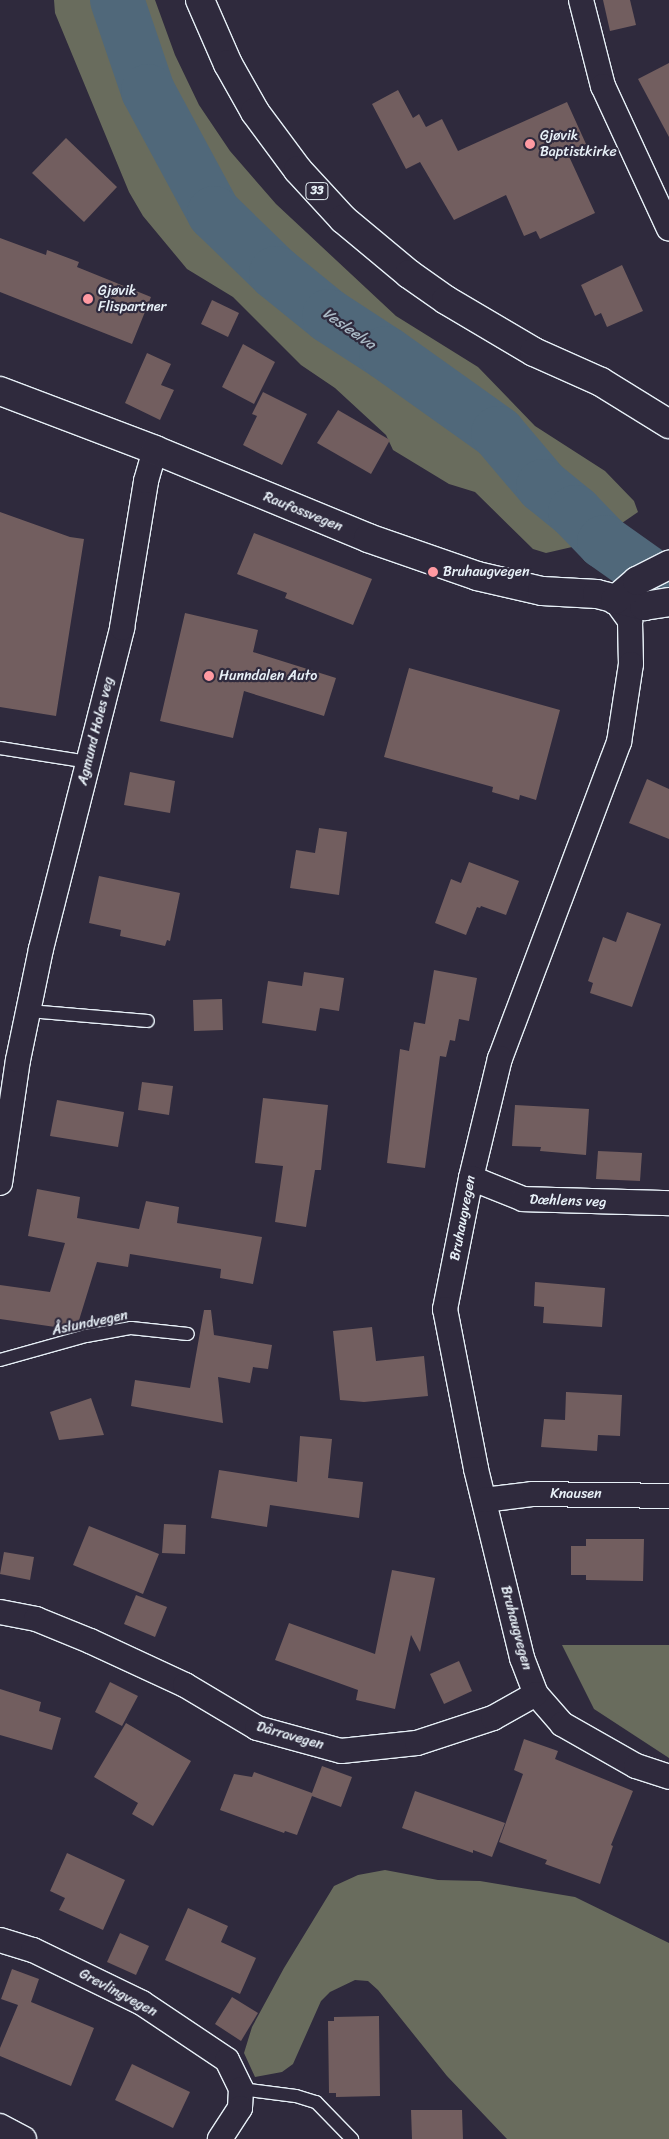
<!DOCTYPE html>
<meta charset="utf-8">
<style>
body{margin:0}
#map{position:relative;width:669px;height:2139px;overflow:hidden;background:#2f2a3d;font-family:Sriracha,sans-serif}
div>[style]{position:absolute}
.green>*{inset:0;background:#696c5d}
.river>*{height:54px;margin:-27px;padding:0 27px;transform-origin:27px;border-radius:27px;background:#50687a}
.building>*{inset:0;background:#725e5f}
.roads{filter:drop-shadow(1px 0 #e8f1f8) drop-shadow(-1px 0 #e8f1f8) drop-shadow(0 1px #e8f1f8) drop-shadow(0 -1px #e8f1f8)}
.lane>*{height:12px;margin:-6px;padding:0 6px;transform-origin:6px;border-radius:6px;background:#2f2a3d}
.street>*{height:24px;margin:-12px;padding:0 12px;transform-origin:12px;border-radius:12px;background:#2f2a3d}
.secondary>*{height:28px;margin:-14px;padding:0 14px;transform-origin:14px;border-radius:14px;background:#2f2a3d}
.primary>*{height:28px;margin:-14px;padding:0 14px;transform-origin:14px;border-radius:14px;background:#2f2a3d}
.dots>*{width:14px;height:14px;translate:-50% -50%;box-sizing:border-box;border:2px solid #2f2a3d;border-radius:50%}
span{translate:-50% -50%;white-space:nowrap;text-align:center;line-height:1.15;-webkit-text-stroke:4.5px #2f2a3d;paint-order:stroke}
.shield-label span{padding:1px 4px;background:#2f2a3d;border:1px solid;border-radius:4px;-webkit-text-stroke-width:0}
.shield-label{font-size:12px;color:#e8f1f8;font-weight:700}
.poi-label{font-size:14px;color:#e8f1f8}
.left{translate:0 -50%;text-align:left}
.street-label{font-size:14px;color:#e8f1f8}
.water-label{font-size:15px;color:#abbac6;font-style:italic}
</style>
<div id="map">
<div class="green">
<div style="clip-path:polygon(54px 0,155px 0,175px 55px,199px 105px,230px 151px,276px 204px,396px 316px,478px 367px,535px 426px,605px 471px,634px 501px,638px 512px,609px 532px,572px 547px,546px 553px,533px 549px,475px 492px,449px 484px,393px 450px,386px 435px,335px 388px,301px 365px,233px 297px,187px 269px,143px 216px,129px 192px,55px 13px)"></div>
<div style="clip-path:polygon(562px 1645px,669px 1645px,669px 1758px,594px 1709px)"></div>
<div style="clip-path:polygon(385px 1870px,438px 1880px,480px 1881px,575px 1897px,669px 1943px,669px 2139px,507px 2139px,447px 2076px,378px 1990px,368px 1981px,355px 1980px,330px 1992px,321px 2001px,293px 2064px,282px 2072px,255px 2077px,244px 2053px,252px 2027px,284px 1968px,334px 1886px,358px 1875px)"></div>
</div>
<div class="river">
<div style="left:117px;top:0;width:96px;rotate:71.2deg"></div>
<div style="left:148px;top:91px;width:139px;rotate:61.6deg"></div>
<div style="left:214px;top:213px;width:86px;rotate:44.1deg"></div>
<div style="left:276px;top:273px;width:68px;rotate:39.1deg"></div>
<div style="left:329px;top:316px;width:68px;rotate:33deg"></div>
<div style="left:386px;top:353px;width:138px;rotate:35.5deg"></div>
<div style="left:498px;top:433px;width:70px;rotate:49.7deg"></div>
<div style="left:543px;top:486px;width:41px;rotate:39.1deg"></div>
<div style="left:575px;top:512px;width:42px;rotate:46deg"></div>
<div style="left:604px;top:542px;width:80px;rotate:35.3deg"></div>
</div>
<div class="building">
<div style="clip-path:polygon(603px 0,630px 0,636px 25px,610px 31px)"></div>
<div style="clip-path:polygon(669px 63px,669px 137px,638px 79px)"></div>
<div style="clip-path:polygon(398px 90px,413px 118px,419px 114px,426px 127px,442px 119px,458px 151px,567px 102px,586px 144px,567px 152px,595px 213px,540px 239px,536px 231px,524px 236px,506px 195px,454px 220px,420px 162px,406px 169px,372px 104px)"></div>
<div style="clip-path:polygon(66px 138px,117px 187px,84px 222px,32px 173px)"></div>
<div style="clip-path:polygon(0 238px,46px 255px,47px 250px,79px 262px,77px 267px,151px 297px,132px 344px,0 292px)"></div>
<div style="clip-path:polygon(622px 265px,643px 311px,607px 327px,601px 313px,595px 316px,581px 285px)"></div>
<div style="clip-path:polygon(212px 300px,239px 313px,228px 337px,201px 324px)"></div>
<div style="clip-path:polygon(243px 344px,275px 362px,254px 404px,222px 387px)"></div>
<div style="clip-path:polygon(147px 353px,171px 364px,161px 385px,174px 390px,160px 420px,125px 403px)"></div>
<div style="clip-path:polygon(263px 392px,307px 414px,282px 465px,243px 445px,257px 416px,252px 414px)"></div>
<div style="clip-path:polygon(338px 410px,390px 440px,371px 474px,317px 443px)"></div>
<div style="clip-path:polygon(0 512px,70px 537px,84px 539px,56px 716px,0 707px)"></div>
<div style="clip-path:polygon(254px 533px,372px 579px,353px 625px,285px 598px,287px 593px,237px 574px)"></div>
<div style="clip-path:polygon(185px 613px,258px 630px,253px 652px,336px 678px,324px 716px,244px 691px,233px 738px,160px 721px)"></div>
<div style="clip-path:polygon(409px 668px,560px 710px,536px 800px,520px 795px,519px 800px,492px 792px,493px 787px,384px 757px)"></div>
<div style="clip-path:polygon(130px 772px,175px 781px,170px 813px,124px 805px)"></div>
<div style="clip-path:polygon(647px 779px,669px 789px,669px 839px,629px 823px)"></div>
<div style="clip-path:polygon(319px 828px,347px 832px,339px 895px,290px 888px,296px 850px,315px 853px)"></div>
<div style="clip-path:polygon(469px 862px,519px 881px,506px 915px,481px 906px,480px 908px,477px 907px,466px 935px,435px 923px,451px 879px,461px 883px)"></div>
<div style="clip-path:polygon(99px 876px,180px 893px,170px 941px,167px 940px,165px 946px,120px 936px,121px 930px,89px 923px)"></div>
<div style="clip-path:polygon(627px 912px,661px 924px,632px 1007px,590px 993px,593px 983px,588px 981px,603px 937px,616px 942px)"></div>
<div style="clip-path:polygon(434px 970px,477px 978px,469px 1021px,459px 1019px,455px 1041px,450px 1040px,446px 1057px,440px 1056px,425px 1168px,387px 1163px,400px 1049px,409px 1051px,414px 1022px,425px 1024px)"></div>
<div style="clip-path:polygon(304px 972px,344px 978px,339px 1011px,320px 1008px,316px 1031px,262px 1023px,268px 981px,302px 986px)"></div>
<div style="clip-path:polygon(222px 999px,223px 1030px,194px 1031px,193px 1000px)"></div>
<div style="clip-path:polygon(142px 1082px,173px 1086px,169px 1115px,138px 1110px)"></div>
<div style="clip-path:polygon(263px 1098px,328px 1105px,321px 1170px,315px 1170px,306px 1227px,275px 1222px,283px 1166px,255px 1163px)"></div>
<div style="clip-path:polygon(57px 1100px,124px 1112px,118px 1147px,50px 1136px)"></div>
<div style="clip-path:polygon(515px 1105px,589px 1109px,586px 1155px,540px 1151px,541px 1147px,512px 1146px)"></div>
<div style="clip-path:polygon(598px 1151px,642px 1153px,640px 1181px,596px 1179px)"></div>
<div style="clip-path:polygon(37px 1189px,80px 1197px,77px 1218px,139px 1229px,146px 1201px,179px 1207px,177px 1223px,262px 1237px,253px 1284px,220px 1278px,221px 1269px,130px 1254px,128px 1267px,97px 1262px,76px 1330px,0 1319px,0 1285px,50px 1292px,65px 1243px,28px 1236px)"></div>
<div style="clip-path:polygon(535px 1282px,605px 1288px,602px 1327px,543px 1323px,544px 1307px,534px 1306px)"></div>
<div style="clip-path:polygon(204px 1310px,211px 1310px,214px 1335px,272px 1345px,268px 1369px,253px 1367px,250px 1383px,218px 1377px,223px 1423px,131px 1406px,135px 1380px,190px 1388px)"></div>
<div style="clip-path:polygon(372px 1327px,376px 1361px,424px 1356px,428px 1396px,364px 1402px,340px 1400px,333px 1331px)"></div>
<div style="clip-path:polygon(566px 1392px,622px 1395px,620px 1436px,598px 1435px,597px 1451px,541px 1447px,544px 1419px,565px 1420px)"></div>
<div style="clip-path:polygon(91px 1398px,104px 1435px,59px 1440px,50px 1412px)"></div>
<div style="clip-path:polygon(300px 1436px,332px 1439px,328px 1478px,363px 1482px,359px 1518px,270px 1505px,267px 1527px,211px 1518px,219px 1470px,297px 1482px)"></div>
<div style="clip-path:polygon(164px 1524px,186px 1525px,185px 1554px,162px 1553px)"></div>
<div style="clip-path:polygon(89px 1526px,159px 1554px,143px 1594px,73px 1565px)"></div>
<div style="clip-path:polygon(586px 1539px,644px 1539px,643px 1581px,586px 1580px,586px 1575px,571px 1575px,571px 1546px,586px 1546px)"></div>
<div style="clip-path:polygon(4px 1552px,34px 1557px,30px 1580px,0 1574px)"></div>
<div style="clip-path:polygon(392px 1570px,435px 1578px,420px 1652px,411px 1635px,395px 1709px,356px 1700px,358px 1690px,275px 1660px,289px 1623px,375px 1654px)"></div>
<div style="clip-path:polygon(136px 1595px,167px 1607px,155px 1637px,124px 1624px)"></div>
<div style="clip-path:polygon(459px 1661px,472px 1691px,444px 1704px,430px 1674px)"></div>
<div style="clip-path:polygon(110px 1682px,138px 1696px,122px 1726px,95px 1712px)"></div>
<div style="clip-path:polygon(0 1689px,41px 1702px,39px 1711px,61px 1718px,52px 1750px,0 1735px)"></div>
<div style="clip-path:polygon(126px 1723px,191px 1761px,153px 1826px,132px 1814px,138px 1803px,94px 1777px)"></div>
<div style="clip-path:polygon(524px 1739px,558px 1751px,555px 1759px,633px 1791px,611px 1845px,613px 1846px,600px 1884px,545px 1864px,547px 1860px,499px 1842px,523px 1774px,514px 1770px)"></div>
<div style="clip-path:polygon(322px 1766px,352px 1777px,341px 1807px,312px 1796px,297px 1835px,285px 1831px,284px 1833px,220px 1810px,234px 1774px,252px 1777px,254px 1772px,312px 1793px)"></div>
<div style="clip-path:polygon(415px 1791px,505px 1823px,492px 1857px,473px 1850px,473px 1853px,402px 1828px)"></div>
<div style="clip-path:polygon(67px 1853px,125px 1880px,103px 1930px,59px 1910px,65px 1898px,50px 1891px)"></div>
<div style="clip-path:polygon(188px 1908px,228px 1926px,221px 1942px,256px 1958px,240px 1994px,165px 1960px)"></div>
<div style="clip-path:polygon(120px 1933px,149px 1946px,136px 1975px,107px 1962px)"></div>
<div style="clip-path:polygon(12px 1969px,39px 1979px,31px 2002px,94px 2028px,71px 2086px,0 2056px,0 2048px,18px 2005px,1px 1999px)"></div>
<div style="clip-path:polygon(232px 1997px,258px 2013px,241px 2041px,215px 2024px)"></div>
<div style="clip-path:polygon(379px 2016px,380px 2096px,336px 2097px,336px 2093px,329px 2093px,328px 2021px,334px 2021px,334px 2017px)"></div>
<div style="clip-path:polygon(132px 2064px,190px 2092px,173px 2128px,115px 2100px)"></div>
<div style="clip-path:polygon(411px 2110px,462px 2110px,463px 2139px,412px 2139px)"></div>
</div>
<div class="roads">
<div class="lane">
<div style="left:0;top:748px;width:89px;rotate:9deg"></div>
<div style="left:29px;top:1011px;width:119px;rotate:4.8deg"></div>
<div style="left:0;top:1360px;width:89px;rotate:-15.6deg"></div>
<div style="left:86px;top:1336px;width:46px;rotate:-10.1deg"></div>
<div style="left:131px;top:1328px;width:57px;rotate:6deg"></div>
<div style="left:241px;top:2089px;width:55px;rotate:7.3deg"></div>
<div style="left:296px;top:2096px;width:21px;rotate:17deg"></div>
<div style="left:316px;top:2102px;width:52px;rotate:45.8deg"></div>
</div>
<div class="street">
<div style="left:581px;top:0;width:89px;rotate:75.7deg"></div>
<div style="left:603px;top:86px;width:157px;rotate:65.2deg"></div>
<div style="left:615px;top:600px;width:26px;rotate:54deg"></div>
<div style="left:630px;top:621px;width:43px;rotate:88.7deg"></div>
<div style="left:631px;top:664px;width:79px;rotate:98.7deg"></div>
<div style="left:619px;top:742px;width:338px;rotate:110.6deg"></div>
<div style="left:500px;top:1058px;width:123px;rotate:103.6deg"></div>
<div style="left:471px;top:1178px;width:134px;rotate:101.2deg"></div>
<div style="left:445px;top:1309px;width:163px;rotate:79deg"></div>
<div style="left:476px;top:1469px;width:195px;rotate:76.3deg"></div>
<div style="left:522px;top:1658px;width:39px;rotate:69deg"></div>
<div style="left:536px;top:1694px;width:40px;rotate:49deg"></div>
<div style="left:562px;top:1724px;width:85px;rotate:29.6deg"></div>
<div style="left:636px;top:1766px;width:35px;rotate:18deg"></div>
<div style="left:471px;top:1178px;width:56px;rotate:22deg"></div>
<div style="left:523px;top:1199px;width:146px;rotate:1.6deg"></div>
<div style="left:0;top:1183px;width:124px;rotate:-81.7deg"></div>
<div style="left:18px;top:1060px;width:113px;rotate:-78.3deg"></div>
<div style="left:41px;top:949px;width:331px;rotate:-75.8deg"></div>
<div style="left:122px;top:628px;width:149px;rotate:-80.7deg"></div>
<div style="left:146px;top:481px;width:32px;rotate:-74deg"></div>
<div style="left:484px;top:1500px;width:48px;rotate:-7.1deg"></div>
<div style="left:532px;top:1494px;width:137px;rotate:0.8deg"></div>
<div style="left:0;top:1612px;width:37px;rotate:11deg"></div>
<div style="left:36px;top:1619px;width:58px;rotate:22.2deg"></div>
<div style="left:90px;top:1641px;width:105px;rotate:24.9deg"></div>
<div style="left:185px;top:1685px;width:84px;rotate:30.8deg"></div>
<div style="left:257px;top:1728px;width:87px;rotate:15.3deg"></div>
<div style="left:341px;top:1751px;width:76px;rotate:-6deg"></div>
<div style="left:417px;top:1743px;width:80px;rotate:-18.2deg"></div>
<div style="left:493px;top:1718px;width:49px;rotate:-29.2deg"></div>
<div style="left:0;top:1940px;width:34px;rotate:17deg"></div>
<div style="left:33px;top:1950px;width:121px;rotate:25.9deg"></div>
<div style="left:142px;top:2003px;width:102px;rotate:33.8deg"></div>
<div style="left:227px;top:2060px;width:32px;rotate:64deg"></div>
<div style="left:241px;top:2089px;width:19px;rotate:93deg"></div>
<div style="left:240px;top:2108px;width:37px;rotate:123deg"></div>
<div style="left:0;top:2126px;width:27px;rotate:28deg"></div>
</div>
<div class="secondary">
<div style="left:0;top:391px;width:166px;rotate:20.8deg"></div>
<div style="left:155px;top:450px;width:230px;rotate:22.4deg"></div>
<div style="left:368px;top:538px;width:115px;rotate:19.2deg"></div>
<div style="left:477px;top:576px;width:67px;rotate:13deg"></div>
<div style="left:542px;top:591px;width:55px;rotate:3.1deg"></div>
<div style="left:597px;top:594px;width:49px;rotate:14.3deg"></div>
<div style="left:644px;top:606px;width:25px;rotate:-9deg"></div>
<div style="left:615px;top:600px;width:29px;rotate:-41deg"></div>
<div style="left:637px;top:581px;width:36px;rotate:-27deg"></div>
</div>
<div class="primary">
<div style="left:200px;top:0;width:70px;rotate:66.4deg"></div>
<div style="left:228px;top:64px;width:55px;rotate:60.6deg"></div>
<div style="left:255px;top:112px;width:72px;rotate:53.4deg"></div>
<div style="left:298px;top:170px;width:67px;rotate:47.4deg"></div>
<div style="left:343px;top:219px;width:86px;rotate:39.8deg"></div>
<div style="left:409px;top:274px;width:45px;rotate:35.1deg"></div>
<div style="left:446px;top:300px;width:102px;rotate:30.6deg"></div>
<div style="left:534px;top:352px;width:73px;rotate:24.1deg"></div>
<div style="left:601px;top:382px;width:80px;rotate:31.7deg"></div>
</div>
</div>
<div class="dots">
<div style="left:530px;top:144px;background:#ff9aa2"></div>
<div style="left:88px;top:299px;background:#ff9aa2"></div>
<div style="left:433px;top:572px;background:#ff9aa2"></div>
<div style="left:209px;top:676px;background:#ff9aa2"></div>
</div>
<div class="shield-label">
<span style="left:317px;top:191px">33</span>
</div>
<div class="poi-label">
<span class="left" style="left:540px;top:144px">Gjøvik<br>Baptistkirke</span>
<span class="left" style="left:98px;top:299px">Gjøvik<br>Flispartner</span>
<span class="left" style="left:443px;top:572px">Bruhaugvegen</span>
<span class="left" style="left:219px;top:676px">Hunndalen Auto</span>
</div>
<div class="street-label">
<span style="left:303px;top:512px;rotate:22deg">Raufossvegen</span>
<span style="left:96px;top:731px;rotate:-76deg">Agmund Holes veg</span>
<span style="left:568px;top:1201px;rotate:2deg">Dæhlens veg</span>
<span style="left:463px;top:1218px;rotate:-79deg">Bruhaugvegen</span>
<span style="left:90px;top:1323px;rotate:-12deg">Åslundvegen</span>
<span style="left:576px;top:1494px">Knausen</span>
<span style="left:516px;top:1628px;rotate:75deg">Bruhaugvegen</span>
<span style="left:290px;top:1736px;rotate:16deg">Dårravegen</span>
<span style="left:118px;top:1993px;rotate:28deg">Grevlingvegen</span>
</div>
<div class="water-label">
<span style="left:349px;top:329px;rotate:35deg">Vesleelva</span>
</div>
</div>
